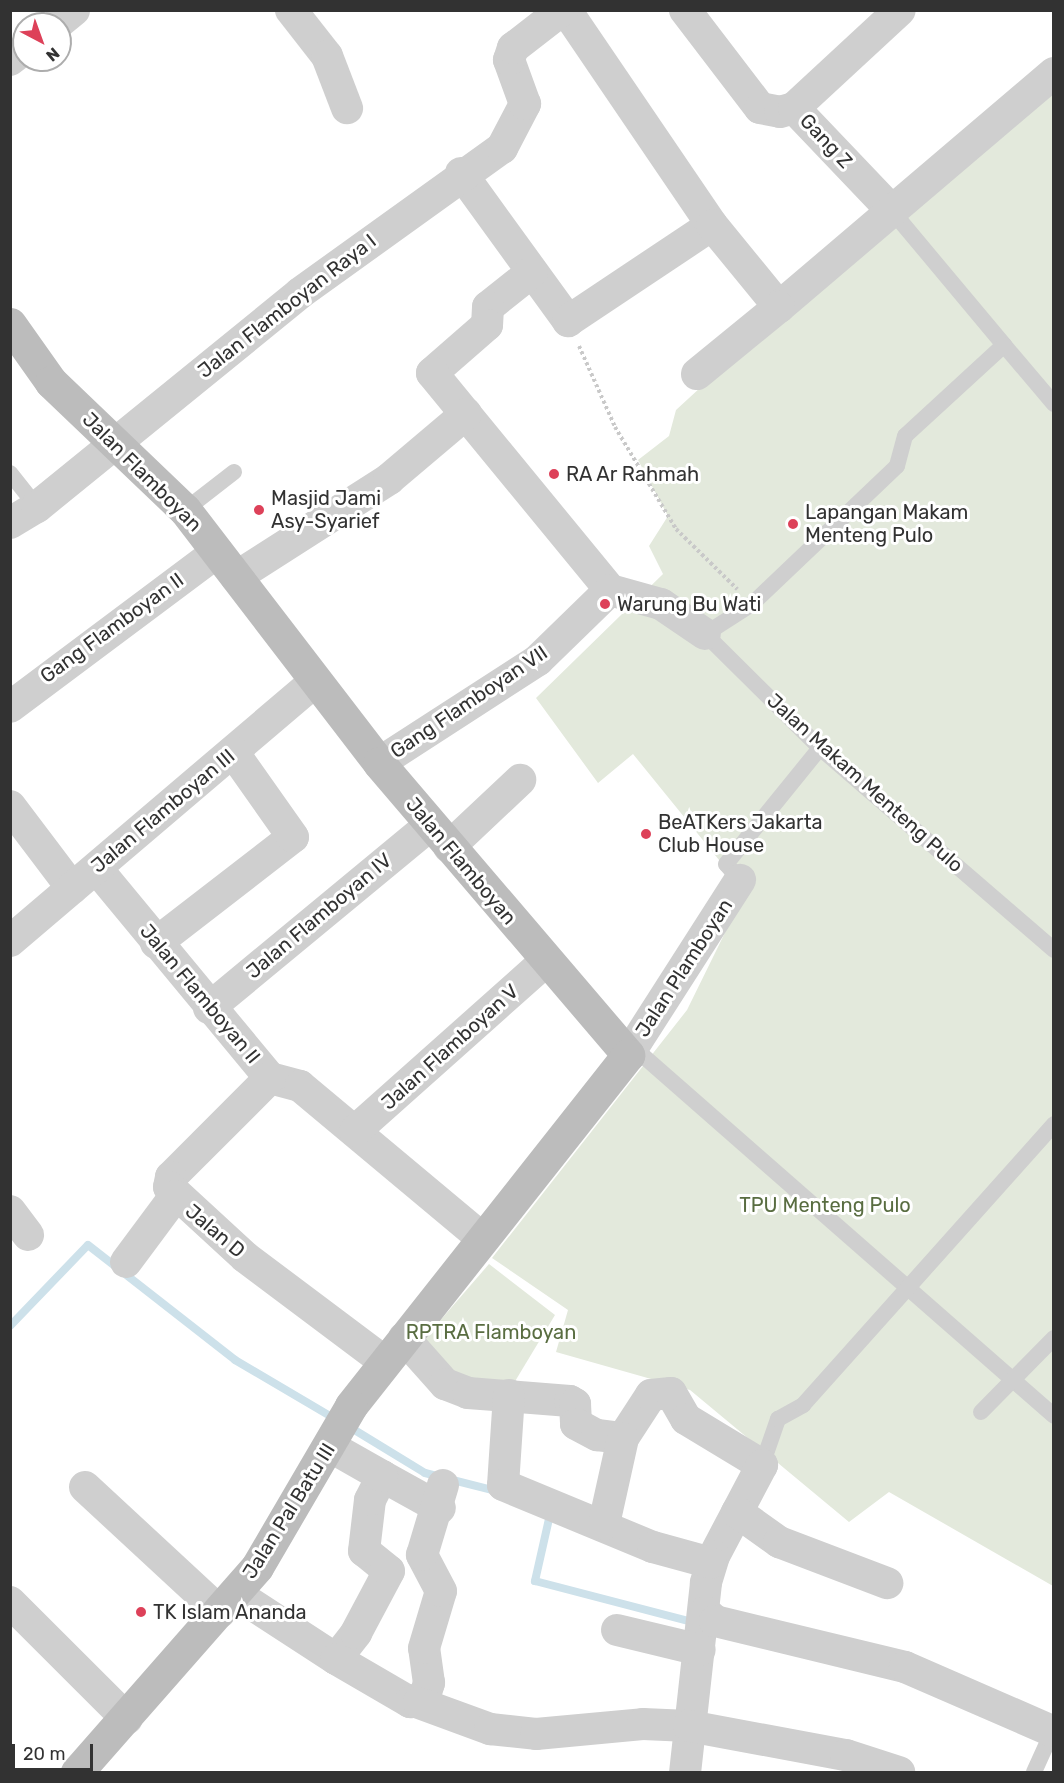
<!DOCTYPE html>
<style>
body{margin:0}
#map{position:relative;width:1064px;height:1783px;overflow:hidden;background:#fff;font-family:Rubik,sans-serif}
div>[style]{position:absolute}
.green>*{inset:0;background:#e3e9dc}
.stream>*{height:8px;margin:-4px;padding:0 4px;transform-origin:4px;border-radius:4px;background:#cde1ea}
.path>*{height:4px;margin-top:-2px;transform-origin:0;background:repeating-linear-gradient(90deg,#c9c9c9 0 3px,transparent 0 6px)}
.lane>*{height:16px;margin:-8px;padding:0 8px;transform-origin:8px;border-radius:8px;background:#cfcfcf}
.street>*{height:32px;margin:-16px;padding:0 16px;transform-origin:16px;border-radius:16px;background:#cfcfcf}
.secondary>*{height:33px;margin:-16.5px;padding:0 16.5px;transform-origin:16.5px;border-radius:16.5px;background:#bcbcbc}
.dots>*{width:16px;height:16px;translate:-50% -50%;box-sizing:border-box;border:3px solid #fff;border-radius:50%}
span{translate:-50% -50%;white-space:nowrap;text-align:center;line-height:1.15;-webkit-text-stroke:6px #fff;paint-order:stroke}
.street-label{font-size:20px;color:#323232}
.poi-label{font-size:20px;color:#323232}
.left{translate:0 -50%;text-align:left}
.park-label{font-size:20px;color:#596d41}
.frame{position:absolute;inset:0;border:12px solid #323232;pointer-events:none}
.north{position:absolute;left:12px;top:12px;width:60px;height:60px;box-sizing:border-box;background:#fff;border:2px solid #adadad;border-radius:50%;rotate:139deg;font-size:16px;font-weight:700;line-height:24px;text-align:center;color:#323232}
.north::after{content:'';display:block;margin:auto;width:21px;height:27px;background:#dd4159;clip-path:polygon(50% 0,100% 100%,50% 72%,0 100%)}
.scale{position:absolute;left:12px;top:1744px;width:81px;height:27px;box-sizing:border-box;border:3px solid #323232;border-top:0;padding-left:8px;font-size:18px;line-height:21px;white-space:nowrap;color:#323232;-webkit-text-stroke:4px #fff;paint-order:stroke}
</style>
<div id="map">
<div class="green">
<div style="clip-path:polygon(1053px 83px,1053px 1586px,889px 1492px,849px 1522px,690px 1390px,556px 1352px,568px 1310px,492px 1258px,687px 1010px,745px 892px,633px 754px,598px 783px,536px 698px,663px 574px,649px 546px,668px 516px,638px 460px,669px 436px,676px 410px,892px 211px)"></div>
<div style="clip-path:polygon(489px 1264px,555px 1315px,514px 1383px,460px 1385px,419px 1345px)"></div>
</div>
<div class="stream">
<div style="left:10px;top:1326px;width:112px;rotate:-46.1deg"></div>
<div style="left:88px;top:1245px;width:187px;rotate:38deg"></div>
<div style="left:235px;top:1360px;width:118px;rotate:30.5deg"></div>
<div style="left:348px;top:1426px;width:90px;rotate:31.4deg"></div>
<div style="left:425px;top:1473px;width:77px;rotate:14.2deg"></div>
<div style="left:551px;top:1510px;width:73px;rotate:102.7deg"></div>
<div style="left:535px;top:1581px;width:166px;rotate:14.6deg"></div>
</div>
<div class="path">
<div style="left:579px;top:346px;width:89px;rotate:66deg"></div>
<div style="left:615px;top:427px;width:119px;rotate:59.1deg"></div>
<div style="left:676px;top:529px;width:86px;rotate:44.5deg"></div>
</div>
<div class="lane">
<div style="left:892px;top:211px;width:175px;rotate:50.1deg"></div>
<div style="left:1054px;top:404px;width:77px;rotate:-130.3deg"></div>
<div style="left:1004px;top:345px;width:134px;rotate:137.4deg"></div>
<div style="left:905px;top:436px;width:31px;rotate:105deg"></div>
<div style="left:897px;top:466px;width:200px;rotate:136.4deg"></div>
<div style="left:752px;top:604px;width:56px;rotate:147.4deg"></div>
<div style="left:705px;top:634px;width:162px;rotate:44.7deg"></div>
<div style="left:820px;top:748px;width:309px;rotate:40.8deg"></div>
<div style="left:10px;top:473px;width:43px;rotate:51.5deg"></div>
<div style="left:185px;top:510px;width:62px;rotate:-37.8deg"></div>
<div style="left:740px;top:880px;width:21px;rotate:-131deg"></div>
<div style="left:726px;top:864px;width:149px;rotate:-51deg"></div>
<div style="left:628px;top:1055px;width:13px;rotate:-4deg"></div>
<div style="left:641px;top:1054px;width:549px;rotate:41.23deg"></div>
<div style="left:981px;top:1412px;width:104px;rotate:-45.4deg"></div>
<div style="left:762px;top:1465px;width:49px;rotate:-70.8deg"></div>
<div style="left:778px;top:1419px;width:29px;rotate:-29deg"></div>
<div style="left:803px;top:1405px;width:377px;rotate:-48.2deg"></div>
<div style="left:1034px;top:1772px;width:48px;rotate:-65.6deg"></div>
</div>
<div class="street">
<div style="left:291px;top:10px;width:58px;rotate:52deg"></div>
<div style="left:327px;top:56px;width:56px;rotate:69deg"></div>
<div style="left:685px;top:10px;width:123px;rotate:52.6deg"></div>
<div style="left:760px;top:108px;width:20px;rotate:11deg"></div>
<div style="left:780px;top:112px;width:15px;rotate:-16deg"></div>
<div style="left:794px;top:108px;width:142px;rotate:46.4deg"></div>
<div style="left:57px;top:24px;width:22px;rotate:-39deg"></div>
<div style="left:10px;top:60px;width:18px;rotate:-38deg"></div>
<div style="left:794px;top:108px;width:144px;rotate:-42.8deg"></div>
<div style="left:461px;top:173px;width:183px;rotate:54.1deg"></div>
<div style="left:568px;top:321px;width:173px;rotate:-33.7deg"></div>
<div style="left:712px;top:225px;width:260px;rotate:-124.2deg"></div>
<div style="left:712px;top:225px;width:106px;rotate:50.7deg"></div>
<div style="left:779px;top:307px;width:361px;rotate:-40.4deg"></div>
<div style="left:532px;top:272px;width:56px;rotate:141.5deg"></div>
<div style="left:488px;top:307px;width:18px;rotate:93deg"></div>
<div style="left:487px;top:325px;width:73px;rotate:138.9deg"></div>
<div style="left:432px;top:373px;width:281px;rotate:50.6deg"></div>
<div style="left:697px;top:374px;width:106px;rotate:-39.3deg"></div>
<div style="left:10px;top:523px;width:31px;rotate:-31deg"></div>
<div style="left:37px;top:507px;width:339px;rotate:-39.1deg"></div>
<div style="left:300px;top:293px;width:249px;rotate:-35.7deg"></div>
<div style="left:502px;top:148px;width:50px;rotate:-62.4deg"></div>
<div style="left:525px;top:104px;width:47px;rotate:-110deg"></div>
<div style="left:509px;top:60px;width:13px;rotate:-72deg"></div>
<div style="left:513px;top:48px;width:62px;rotate:-37.8deg"></div>
<div style="left:236px;top:577px;width:182px;rotate:-32.6deg"></div>
<div style="left:389px;top:479px;width:101px;rotate:-40.2deg"></div>
<div style="left:610px;top:590px;width:53px;rotate:15.4deg"></div>
<div style="left:661px;top:604px;width:53px;rotate:34.3deg"></div>
<div style="left:10px;top:707px;width:259px;rotate:-36.8deg"></div>
<div style="left:379px;top:763px;width:189px;rotate:-32.9deg"></div>
<div style="left:538px;top:660px;width:100px;rotate:-44.2deg"></div>
<div style="left:10px;top:806px;width:103px;rotate:52.9deg"></div>
<div style="left:449px;top:847px;width:98px;rotate:-43.3deg"></div>
<div style="left:97px;top:869px;width:271px;rotate:50.4deg"></div>
<div style="left:270px;top:1078px;width:31px;rotate:15deg"></div>
<div style="left:300px;top:1086px;width:239px;rotate:39.9deg"></div>
<div style="left:10px;top:941px;width:401px;rotate:-40.4deg"></div>
<div style="left:156px;top:943px;width:173px;rotate:-37.7deg"></div>
<div style="left:293px;top:837px;width:104px;rotate:-125.2deg"></div>
<div style="left:209px;top:1008px;width:287px;rotate:-39.6deg"></div>
<div style="left:628px;top:1055px;width:208px;rotate:-57.4deg"></div>
<div style="left:270px;top:1078px;width:140px;rotate:135deg"></div>
<div style="left:171px;top:1177px;width:10px;rotate:101deg"></div>
<div style="left:169px;top:1187px;width:103px;rotate:42.6deg"></div>
<div style="left:245px;top:1257px;width:175px;rotate:36.9deg"></div>
<div style="left:355px;top:1131px;width:254px;rotate:-41.7deg"></div>
<div style="left:10px;top:1211px;width:30px;rotate:53deg"></div>
<div style="left:126px;top:1262px;width:82px;rotate:-53.4deg"></div>
<div style="left:404px;top:1338px;width:62px;rotate:48.3deg"></div>
<div style="left:445px;top:1384px;width:25px;rotate:21deg"></div>
<div style="left:468px;top:1393px;width:102px;rotate:4.5deg"></div>
<div style="left:570px;top:1401px;width:6px;rotate:31deg"></div>
<div style="left:575px;top:1404px;width:20px;rotate:87deg"></div>
<div style="left:576px;top:1424px;width:24px;rotate:28deg"></div>
<div style="left:597px;top:1435px;width:26px;rotate:7deg"></div>
<div style="left:623px;top:1438px;width:51px;rotate:-56.9deg"></div>
<div style="left:651px;top:1395px;width:20px;rotate:-6deg"></div>
<div style="left:671px;top:1393px;width:30px;rotate:60deg"></div>
<div style="left:686px;top:1419px;width:89px;rotate:31.2deg"></div>
<div style="left:762px;top:1465px;width:103px;rotate:117.8deg"></div>
<div style="left:714px;top:1556px;width:28px;rotate:107deg"></div>
<div style="left:706px;top:1583px;width:190px;rotate:96.3deg"></div>
<div style="left:509px;top:1395px;width:90px;rotate:93.8deg"></div>
<div style="left:503px;top:1485px;width:162px;rotate:22.5deg"></div>
<div style="left:653px;top:1547px;width:60px;rotate:15.4deg"></div>
<div style="left:382px;top:1476px;width:66px;rotate:28.9deg"></div>
<div style="left:85px;top:1487px;width:184px;rotate:42.8deg"></div>
<div style="left:737px;top:1512px;width:52px;rotate:35.5deg"></div>
<div style="left:779px;top:1542px;width:116px;rotate:20.8deg"></div>
<div style="left:604px;top:1524px;width:88px;rotate:-77.5deg"></div>
<div style="left:236px;top:1594px;width:119px;rotate:33deg"></div>
<div style="left:336px;top:1659px;width:33px;rotate:-52deg"></div>
<div style="left:356px;top:1633px;width:70px;rotate:-62deg"></div>
<div style="left:389px;top:1571px;width:32px;rotate:-141deg"></div>
<div style="left:364px;top:1551px;width:51px;rotate:-83.3deg"></div>
<div style="left:370px;top:1500px;width:27px;rotate:-63deg"></div>
<div style="left:382px;top:1476px;width:59px;rotate:-150.4deg"></div>
<div style="left:10px;top:1602px;width:165px;rotate:45deg"></div>
<div style="left:705px;top:1612px;width:13px;rotate:42deg"></div>
<div style="left:715px;top:1621px;width:195px;rotate:13.6deg"></div>
<div style="left:905px;top:1667px;width:160px;rotate:23.5deg"></div>
<div style="left:617px;top:1630px;width:85px;rotate:13.5deg"></div>
<div style="left:336px;top:1659px;width:86px;rotate:30.2deg"></div>
<div style="left:410px;top:1702px;width:16px;rotate:-22deg"></div>
<div style="left:425px;top:1696px;width:14px;rotate:-73deg"></div>
<div style="left:429px;top:1683px;width:35px;rotate:-98deg"></div>
<div style="left:424px;top:1648px;width:59px;rotate:-73.4deg"></div>
<div style="left:441px;top:1591px;width:41px;rotate:-117.8deg"></div>
<div style="left:422px;top:1555px;width:73px;rotate:-73.3deg"></div>
<div style="left:419px;top:1703px;width:76px;rotate:20.1deg"></div>
<div style="left:490px;top:1729px;width:46px;rotate:6.2deg"></div>
<div style="left:536px;top:1734px;width:107px;rotate:-5.3deg"></div>
<div style="left:643px;top:1724px;width:46px;rotate:2.5deg"></div>
<div style="left:689px;top:1726px;width:160px;rotate:10.5deg"></div>
<div style="left:846px;top:1755px;width:56px;rotate:17.8deg"></div>
</div>
<div class="secondary">
<div style="left:10px;top:324px;width:71px;rotate:54.7deg"></div>
<div style="left:51px;top:382px;width:185px;rotate:43.7deg"></div>
<div style="left:185px;top:510px;width:319px;rotate:52.5deg"></div>
<div style="left:379px;top:763px;width:384px;rotate:49.5deg"></div>
<div style="left:628px;top:1055px;width:447px;rotate:128.3deg"></div>
<div style="left:351px;top:1406px;width:186px;rotate:120.3deg"></div>
<div style="left:257px;top:1567px;width:273px;rotate:131.3deg"></div>
</div>
<div class="dots">
<div style="left:554px;top:474px;background:#dd4159"></div>
<div style="left:259px;top:510px;background:#dd4159"></div>
<div style="left:793px;top:524px;background:#dd4159"></div>
<div style="left:605px;top:604px;background:#dd4159"></div>
<div style="left:646px;top:834px;background:#dd4159"></div>
<div style="left:141px;top:1612px;background:#dd4159"></div>
</div>
<div class="street-label">
<span style="left:826px;top:141px;rotate:47deg">Gang Z</span>
<span style="left:287px;top:306px;rotate:-38deg">Jalan Flamboyan Raya I</span>
<span style="left:142px;top:472px;rotate:45deg">Jalan Flamboyan</span>
<span style="left:112px;top:628px;rotate:-36deg">Gang Flamboyan II</span>
<span style="left:469px;top:702px;rotate:-34deg">Gang Flamboyan VII</span>
<span style="left:865px;top:783px;rotate:42deg">Jalan Makam Menteng Pulo</span>
<span style="left:163px;top:811px;rotate:-40deg">Jalan Flamboyan III</span>
<span style="left:461px;top:861px;rotate:50deg">Jalan Flamboyan</span>
<span style="left:319px;top:916px;rotate:-40deg">Jalan Flamboyan IV</span>
<span style="left:684px;top:968px;rotate:-57deg">Jalan Plamboyan</span>
<span style="left:200px;top:994px;rotate:50deg">Jalan Flamboyan II</span>
<span style="left:450px;top:1047px;rotate:-42deg">Jalan Flamboyan V</span>
<span style="left:215px;top:1231px;rotate:40deg">Jalan D</span>
<span style="left:289px;top:1511px;rotate:-58deg">Jalan Pal Batu III</span>
</div>
<div class="poi-label">
<span class="left" style="left:566px;top:474px">RA Ar Rahmah</span>
<span class="left" style="left:271px;top:510px">Masjid Jami<br>Asy-Syarief</span>
<span class="left" style="left:805px;top:524px">Lapangan Makam<br>Menteng Pulo</span>
<span class="left" style="left:617px;top:604px">Warung Bu Wati</span>
<span class="left" style="left:658px;top:834px">BeATKers Jakarta<br>Club House</span>
<span class="left" style="left:153px;top:1612px">TK Islam Ananda</span>
</div>
<div class="park-label">
<span style="left:825px;top:1205px">TPU Menteng Pulo</span>
<span style="left:491px;top:1332px">RPTRA Flamboyan</span>
</div>
<div class="frame"></div>
<div class="north">N</div>
<div class="scale">20 m</div>
</div>
